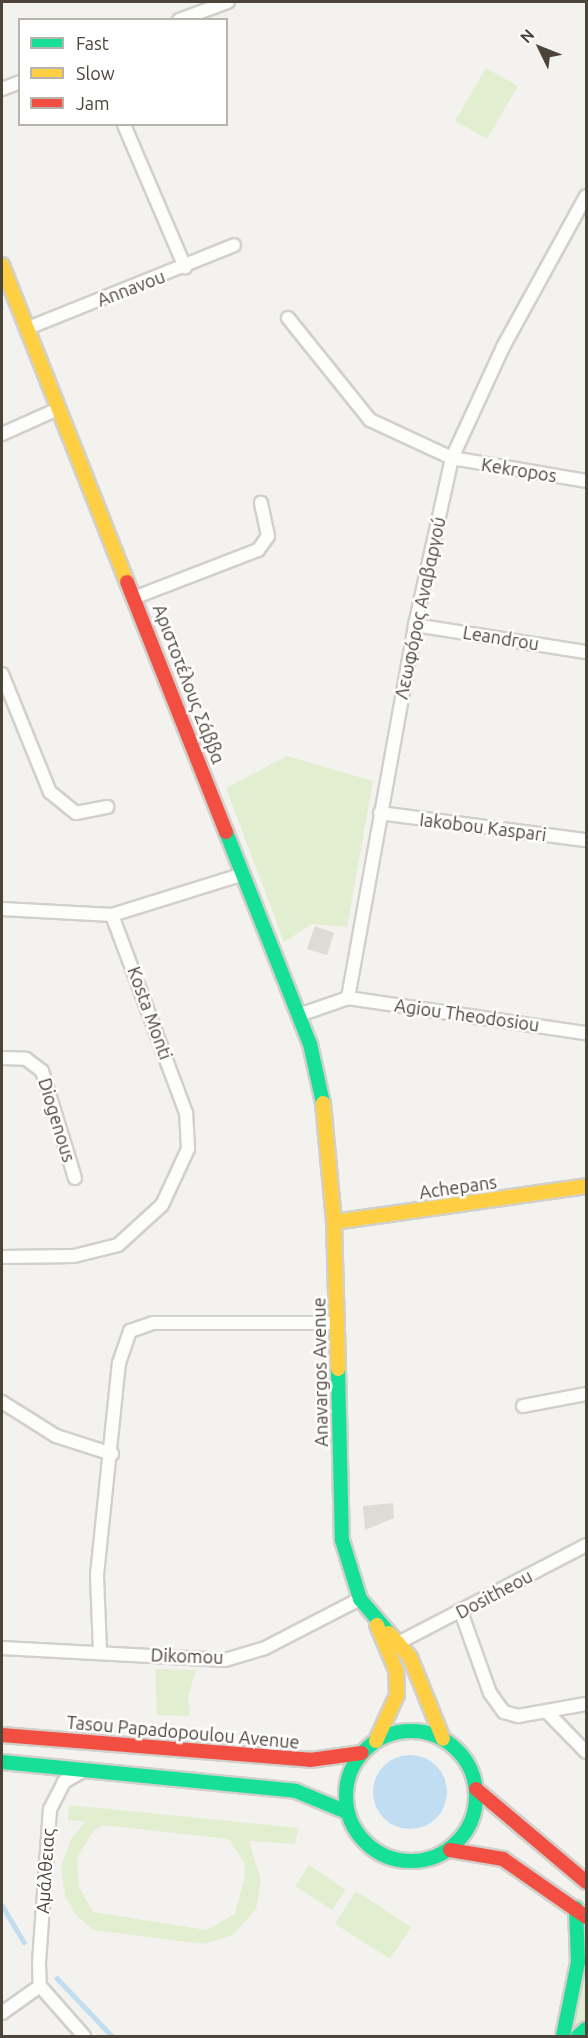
<!DOCTYPE html>
<meta charset="utf-8">
<style>
body{margin:0}
#map{position:relative;width:588px;height:2038px;overflow:hidden;background:#f4f2ee;font-family:Ubuntu,sans-serif}
div>[style]{position:absolute}
.green>*{inset:0;background:#e1eecf}
.water>*{inset:0;background:#c0ddf1}
.round{border-radius:50%}
.stream>*{height:4.5px;margin:-2.25px;padding:0 2.25px;transform-origin:2.25px;border-radius:2.25px;background:#c0ddf1}
.building>*{inset:0;background:#dedbd6}
.roads{filter:drop-shadow(2px 0 #d2d0cb) drop-shadow(-2px 0 #d2d0cb) drop-shadow(0 2px #d2d0cb) drop-shadow(0 -2px #d2d0cb)}
.street>*{height:12px;margin:-6px;padding:0 6px;transform-origin:6px;border-radius:6px;background:#fdfdfc}
.fast>*{height:14px;margin:-7px;padding:0 7px;transform-origin:7px;border-radius:7px;background:#16e098}
.fast>.ring{margin:-7px;padding:0;box-sizing:content-box;background:none;border:14px solid #16e098;border-radius:50%}
.slow>*{height:14px;margin:-7px;padding:0 7px;transform-origin:7px;border-radius:7px;background:#ffcf43}
.jam>*{height:14px;margin:-7px;padding:0 7px;transform-origin:7px;border-radius:7px;background:#f24e42}
span{translate:-50% -50%;white-space:nowrap;text-align:center;line-height:1.15;-webkit-text-stroke:5px #fff;paint-order:stroke}
.street-label{font-size:18px;color:#4b4439}
.frame{position:absolute;inset:0;border:3px solid #4b4439;pointer-events:none}
.legend{position:absolute;left:18px;top:18px;width:210px;height:108px;box-sizing:border-box;background:#fff;border:2px solid #b7b4b0;margin:0;padding:8px 10px;list-style:none;font-size:18px;color:#4b4439}
.legend li{display:flex;align-items:center;gap:12px;height:30px}
.legend b{width:30px;border:2px solid #b7b4b0}
.north{position:absolute;left:510px;top:18px;width:60px;height:60px;-webkit-text-stroke:4px #fff;paint-order:stroke;rotate:313deg;font-size:16px;font-weight:700;line-height:24px;text-align:center;color:#4b4439}
.north::after{content:'';display:block;margin:auto;width:21px;height:27px;background:#4b4439;clip-path:polygon(50% 0,100% 100%,50% 72%,0 100%)}
</style>
<div id="map">
<div class="green">
<div style="clip-path:polygon(486px 68px,518px 86px,487px 139px,455px 121px)"></div>
<div style="clip-path:polygon(287px 756px,373px 781px,347px 927px,312px 924px,284px 942px,226px 788px)"></div>
<div style="clip-path:polygon(155px 1669px,196px 1670px,188px 1697px,190px 1716px,157px 1715px)"></div>
<div style="clip-path:polygon(evenodd,69px 1805px,298px 1828px,295px 1844px,249px 1841px,261px 1881px,256px 1909px,233px 1935px,204px 1944px,93px 1930px,76px 1915px,65px 1896px,61px 1866px,71px 1839px,85px 1822px,68px 1820px,69px 1805px,103px 1825px,229px 1839px,244px 1863px,245px 1876px,235px 1914px,207px 1930px,93px 1912px,79px 1887px,77px 1858px,93px 1831px,103px 1825px)"></div>
<div style="clip-path:polygon(309px 1865px,346px 1890px,332px 1910px,295px 1886px)"></div>
<div style="clip-path:polygon(356px 1891px,411px 1927px,390px 1959px,335px 1924px)"></div>
<div style="clip-path:polygon(586px 1931px,586px 2036px,572px 2036px,582px 1986px)"></div>
</div>
<div class="water">
<div class="round" style="left:373px;top:1755px;width:74px;height:74px"></div>
</div>
<div class="stream">
<div style="left:2px;top:1905px;width:43px;rotate:59.3deg"></div>
<div style="left:57px;top:1978px;width:80px;rotate:46.5deg"></div>
</div>
<div class="building">
<div style="clip-path:polygon(315px 926px,334px 933px,327px 955px,307px 949px)"></div>
<div style="clip-path:polygon(393px 1503px,394px 1518px,365px 1530px,363px 1506px)"></div>
</div>
<div class="roads">
<div class="street">
<div style="left:179px;top:20px;width:52px;rotate:-20.2deg"></div>
<div style="left:2px;top:89px;width:19px;rotate:-21deg"></div>
<div style="left:124px;top:125px;width:155px;rotate:66.8deg"></div>
<div style="left:288px;top:318px;width:131px;rotate:51.2deg"></div>
<div style="left:370px;top:420px;width:90px;rotate:24.9deg"></div>
<div style="left:452px;top:458px;width:136px;rotate:9.7deg"></div>
<div style="left:28px;top:328px;width:222px;rotate:-21.9deg"></div>
<div style="left:2px;top:434px;width:61px;rotate:-24.1deg"></div>
<div style="left:136px;top:597px;width:131px;rotate:-21.1deg"></div>
<div style="left:258px;top:550px;width:17px;rotate:-54deg"></div>
<div style="left:268px;top:536px;width:34px;rotate:-102deg"></div>
<div style="left:415px;top:625px;width:173px;rotate:9deg"></div>
<div style="left:2px;top:674px;width:127px;rotate:67.9deg"></div>
<div style="left:50px;top:792px;width:33px;rotate:39deg"></div>
<div style="left:76px;top:813px;width:32px;rotate:-11deg"></div>
<div style="left:380px;top:813px;width:208px;rotate:7.5deg"></div>
<div style="left:2px;top:909px;width:110px;rotate:3.1deg"></div>
<div style="left:112px;top:915px;width:138px;rotate:-17.3deg"></div>
<div style="left:348px;top:998px;width:379px;rotate:-79.8deg"></div>
<div style="left:415px;top:625px;width:171px;rotate:-77.5deg"></div>
<div style="left:452px;top:458px;width:122px;rotate:-65.3deg"></div>
<div style="left:503px;top:347px;width:172px;rotate:-61.2deg"></div>
<div style="left:299px;top:1015px;width:52px;rotate:-19.1deg"></div>
<div style="left:348px;top:998px;width:241px;rotate:8.4deg"></div>
<div style="left:2px;top:1058px;width:24px;rotate:2deg"></div>
<div style="left:26px;top:1059px;width:20px;rotate:37deg"></div>
<div style="left:42px;top:1071px;width:112px;rotate:72.9deg"></div>
<div style="left:2px;top:1257px;width:72px;rotate:-0.8deg"></div>
<div style="left:74px;top:1256px;width:45px;rotate:-14deg"></div>
<div style="left:118px;top:1245px;width:59px;rotate:-42.3deg"></div>
<div style="left:162px;top:1205px;width:62px;rotate:-65.1deg"></div>
<div style="left:188px;top:1149px;width:36px;rotate:-93deg"></div>
<div style="left:186px;top:1113px;width:211px;rotate:-110.5deg"></div>
<div style="left:2px;top:1402px;width:64px;rotate:32.2deg"></div>
<div style="left:56px;top:1436px;width:59px;rotate:17.8deg"></div>
<div style="left:523px;top:1406px;width:64px;rotate:-10.8deg"></div>
<div style="left:461px;top:1612px;width:86px;rotate:70.3deg"></div>
<div style="left:490px;top:1693px;width:24px;rotate:54deg"></div>
<div style="left:504px;top:1712px;width:15px;rotate:16deg"></div>
<div style="left:518px;top:1716px;width:69px;rotate:-10deg"></div>
<div style="left:400px;top:1642px;width:210px;rotate:-27.5deg"></div>
<div style="left:2px;top:1648px;width:223px;rotate:3.1deg"></div>
<div style="left:225px;top:1660px;width:42px;rotate:-16.7deg"></div>
<div style="left:265px;top:1648px;width:107px;rotate:-27.3deg"></div>
<div style="left:100px;top:1651px;width:76px;rotate:-92.3deg"></div>
<div style="left:97px;top:1575px;width:213px;rotate:-84.1deg"></div>
<div style="left:119px;top:1363px;width:34px;rotate:-71deg"></div>
<div style="left:130px;top:1331px;width:24px;rotate:-19deg"></div>
<div style="left:153px;top:1323px;width:184px"></div>
<div style="left:547px;top:1712px;width:56px;rotate:45.7deg"></div>
<div style="left:81px;top:1772px;width:20px;rotate:150deg"></div>
<div style="left:64px;top:1782px;width:30px;rotate:117deg"></div>
<div style="left:50px;top:1809px;width:154px;rotate:94.1deg"></div>
<div style="left:39px;top:1963px;width:23px;rotate:88deg"></div>
<div style="left:40px;top:1986px;width:67px;rotate:48.7deg"></div>
<div style="left:2px;top:2013px;width:47px;rotate:-35.4deg"></div>
</div>
<div class="fast">
<div style="left:226px;top:832px;width:228px;rotate:68.4deg"></div>
<div style="left:310px;top:1044px;width:60px;rotate:77.6deg"></div>
<div style="left:338px;top:1369px;width:171px;rotate:88.7deg"></div>
<div style="left:342px;top:1540px;width:62px;rotate:73deg"></div>
<div style="left:360px;top:1599px;width:45px;rotate:49.5deg"></div>
<div class="ring" style="left:346px;top:1731px;width:116px;height:116px"></div>
<div style="left:2px;top:1762px;width:295px;rotate:5.6deg"></div>
<div style="left:296px;top:1791px;width:55px;rotate:22.4deg"></div>
<div style="left:563px;top:2036px;width:76px;rotate:-78.5deg"></div>
<div style="left:578px;top:1962px;width:54px;rotate:-92.1deg"></div>
<div style="left:578px;top:2036px;width:11px;rotate:-41deg"></div>
</div>
<div class="slow">
<div style="left:2px;top:265px;width:341px;rotate:68.5deg"></div>
<div style="left:323px;top:1103px;width:120px;rotate:84.7deg"></div>
<div style="left:334px;top:1222px;width:147px;rotate:88.4deg"></div>
<div style="left:334px;top:1222px;width:255px;rotate:-8.1deg"></div>
<div style="left:389px;top:1633px;width:32px;rotate:49deg"></div>
<div style="left:410px;top:1657px;width:88px;rotate:68.1deg"></div>
<div style="left:376px;top:1741px;width:51px;rotate:-65.5deg"></div>
<div style="left:397px;top:1695px;width:25px;rotate:-92deg"></div>
<div style="left:396px;top:1670px;width:49px;rotate:-112.9deg"></div>
</div>
<div class="jam">
<div style="left:127px;top:582px;width:269px;rotate:68.4deg"></div>
<div style="left:2px;top:1735px;width:309px;rotate:4.6deg"></div>
<div style="left:310px;top:1760px;width:52px;rotate:-7.7deg"></div>
<div style="left:476px;top:1789px;width:144px;rotate:40.2deg"></div>
<div style="left:450px;top:1850px;width:54px;rotate:9.6deg"></div>
<div style="left:503px;top:1859px;width:101px;rotate:34.9deg"></div>
</div>
</div>
<div class="street-label">
<span style="left:131px;top:288px;rotate:-21deg">Annavou</span>
<span style="left:519px;top:470px;rotate:9deg">Kekropos</span>
<span style="left:420px;top:608px;rotate:-78deg">Λεωφόρος Αναβαργού</span>
<span style="left:501px;top:638px;rotate:9deg">Leandrou</span>
<span style="left:189px;top:684px;rotate:69deg">Αριστοτέλους Σάββα</span>
<span style="left:483px;top:827px;rotate:7deg">Iakobou Kaspari</span>
<span style="left:150px;top:1013px;rotate:70deg">Kosta Monti</span>
<span style="left:467px;top:1015px;rotate:8deg">Agiou Theodosiou</span>
<span style="left:57px;top:1120px;rotate:73deg">Diogenous</span>
<span style="left:458px;top:1187px;rotate:-8deg">Achepans</span>
<span style="left:320px;top:1372px;rotate:-91deg">Anavargos Avenue</span>
<span style="left:494px;top:1594px;rotate:-28deg">Dositheou</span>
<span style="left:187px;top:1656px;rotate:2deg">Dikomou</span>
<span style="left:183px;top:1732px;rotate:5deg">Tasou Papadopoulou Avenue</span>
<span style="left:45px;top:1871px;rotate:-86deg">Αμάλθειας</span>
</div>
<div class="frame"></div>
<ul class="legend">
<li><b style="height:8px;background:#16e098"></b>Fast</li>
<li><b style="height:8px;background:#ffcf43"></b>Slow</li>
<li><b style="height:8px;background:#f24e42"></b>Jam</li>
</ul>
<div class="north">N</div>
</div>
